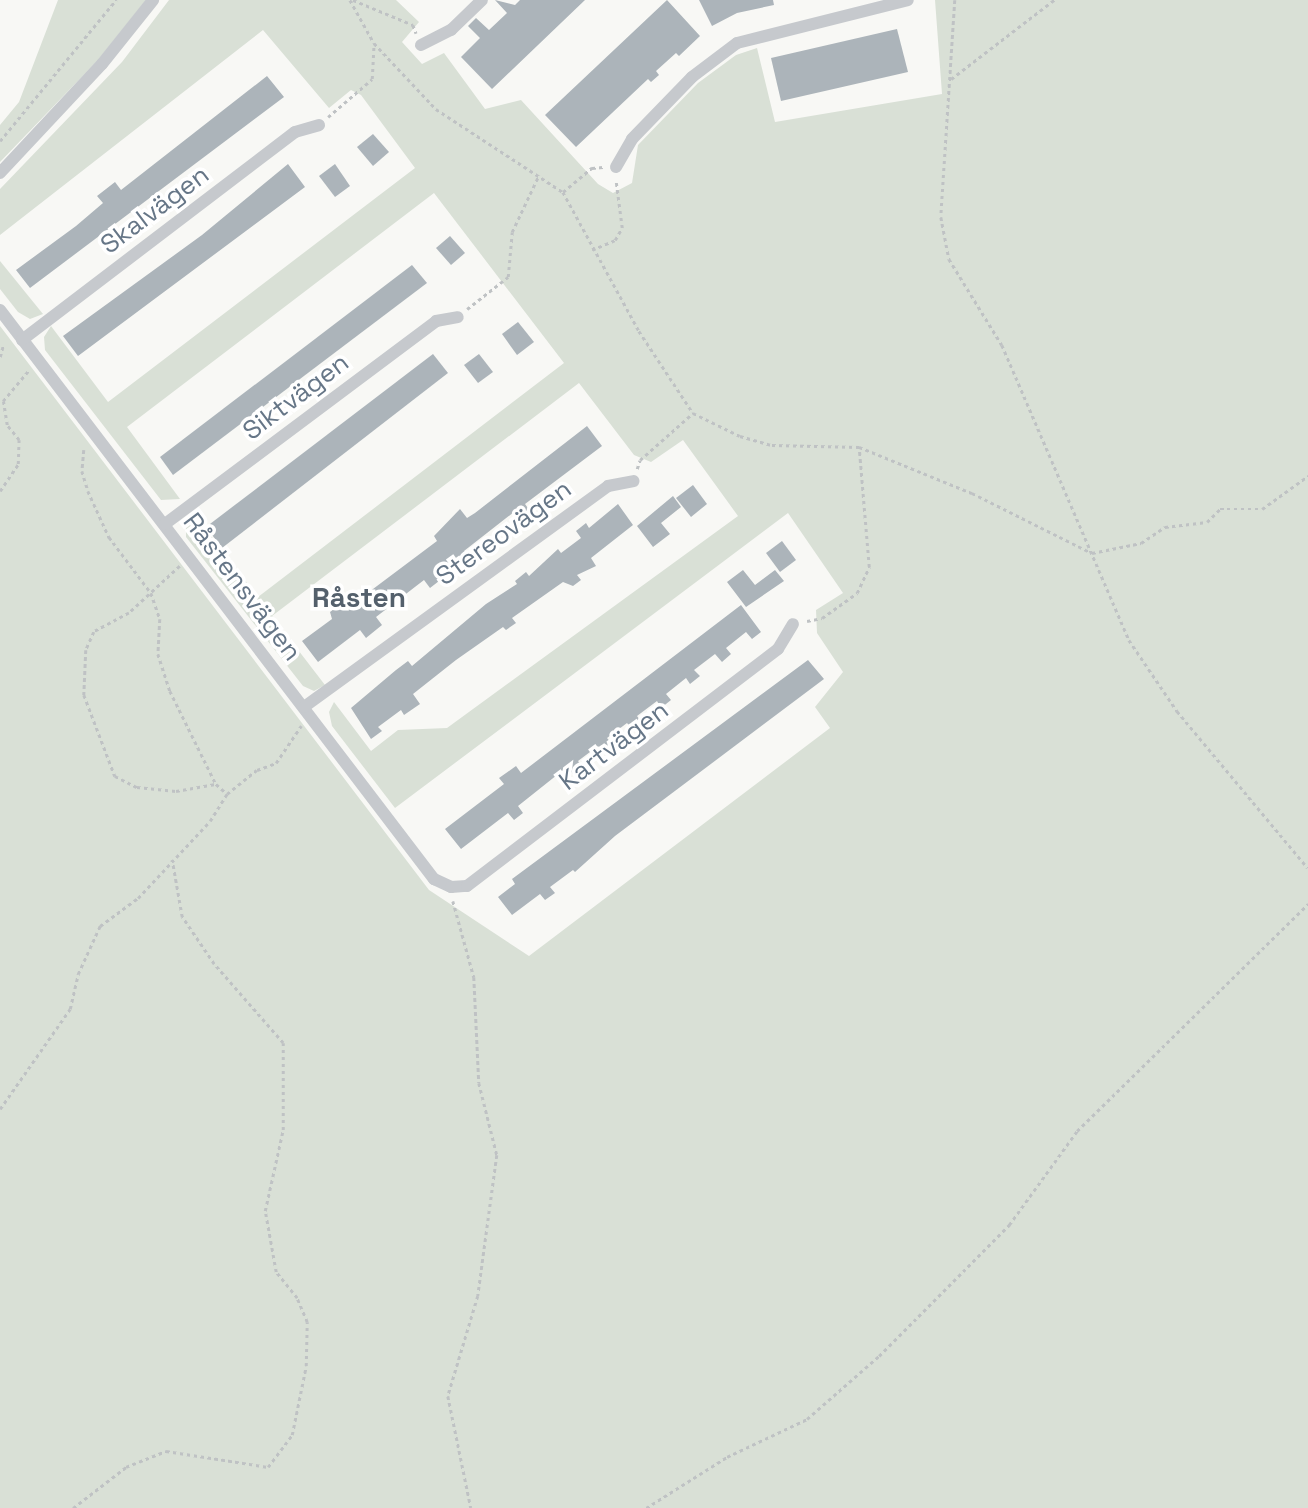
<!DOCTYPE html>
<meta charset="utf-8">
<style>
body{margin:0}
#map{position:relative;width:1308px;height:1508px;overflow:hidden;background:#f8f8f5;font-family:"Space Grotesk",sans-serif}
div>[style]{position:absolute}
.green>*{inset:0;background:#d9e0d6}
.building>*{inset:0;background:#acb4ba}
.path>*{height:2.5px;margin-top:-1.25px;transform-origin:0;background:repeating-linear-gradient(90deg,#bfc2c4 0 3.5px,transparent 0 7px)}
.street>*{height:12px;margin:-6px;padding:0 6px;transform-origin:6px;border-radius:6px;background:#c6c9cd}
span{translate:-50% -50%;white-space:nowrap;text-align:center;line-height:1.15;-webkit-text-stroke:7px #fff;paint-order:stroke}
.street-label{font-size:26px;color:#667687}
.neighbourhood-label{font-size:28px;color:#54606c;font-weight:700}
</style>
<div id="map">
<div class="green">
<div style="clip-path:polygon(58px 0,146px 0,98px 60px,0 162px,0 125px,19px 102px)"></div>
<div style="clip-path:polygon(169px 0,396px 0,419px 22px,402px 42px,422px 64px,444px 53px,485px 109px,521px 100px,598px 184px,613px 193px,632px 183px,638px 145px,698px 83px,736px 55px,757px 48px,775px 122px,942px 94px,935px 0,1308px 0,1308px 1508px,0 1508px,0 326px,429px 890px,529px 956px,830px 728px,815px 707px,843px 672px,817px 633px,816px 610px,843px 593px,788px 513px,395px 808px,332px 726px,329px 712px,334px 702px,371px 751px,398px 730px,447px 728px,738px 516px,683px 440px,651px 462px,634px 455px,579px 383px,272px 616px,325px 685px,314px 691px,303px 686px,186px 537px,186px 523px,193px 513px,258px 597px,564px 363px,434px 193px,127px 427px,180px 499px,161px 500px,45px 350px,44px 337px,51px 326px,108px 402px,415px 168px,361px 95px,351px 90px,329px 108px,263px 30px,0 235px,0 189px,122px 62px)"></div>
<div style="clip-path:polygon(0 261px,43px 314px,30px 319px,18px 312px,0 289px)"></div>
</div>
<div class="building">
<div style="clip-path:polygon(495px 0,515px 5px,520px 0,585px 0,492px 89px,461px 57px,480px 38px,468px 26px,476px 18px,489px 30px,507px 13px)"></div>
<div style="clip-path:polygon(667px 0,700px 36px,679px 56px,676px 53px,656px 71px,659px 75px,651px 82px,648px 79px,576px 147px,545px 115px)"></div>
<div style="clip-path:polygon(699px 0,773px 0,774px 5px,737px 13px,712px 26px)"></div>
<div style="clip-path:polygon(897px 29px,908px 72px,781px 101px,771px 58px)"></div>
<div style="clip-path:polygon(267px 76px,284px 97px,30px 288px,16px 270px,76px 226px,103px 203px,97px 196px,115px 182px,121px 190px)"></div>
<div style="clip-path:polygon(373px 134px,389px 152px,373px 166px,357px 147px)"></div>
<div style="clip-path:polygon(288px 164px,305px 187px,78px 356px,63px 336px,202px 235px)"></div>
<div style="clip-path:polygon(335px 164px,350px 186px,335px 197px,319px 176px)"></div>
<div style="clip-path:polygon(450px 236px,465px 253px,451px 265px,436px 248px)"></div>
<div style="clip-path:polygon(412px 265px,427px 283px,173px 475px,160px 457px)"></div>
<div style="clip-path:polygon(518px 322px,534px 342px,517px 355px,502px 334px)"></div>
<div style="clip-path:polygon(433px 354px,448px 373px,222px 548px,206px 527px)"></div>
<div style="clip-path:polygon(479px 354px,493px 372px,478px 383px,464px 365px)"></div>
<div style="clip-path:polygon(587px 426px,602px 446px,525px 504px,530px 511px,519px 519px,514px 512px,464px 551px,470px 557px,430px 588px,424px 580px,376px 617px,382px 625px,366px 638px,360px 630px,318px 662px,302px 641px,332px 619px,330px 612px,357px 592px,361px 598px,437px 541px,434px 536px,460px 509px,467px 518px,475px 513px)"></div>
<div style="clip-path:polygon(693px 485px,707px 504px,691px 517px,676px 498px)"></div>
<div style="clip-path:polygon(673px 496px,681px 507px,661px 523px,670px 534px,653px 547px,637px 526px)"></div>
<div style="clip-path:polygon(618px 504px,633px 525px,591px 558px,596px 566px,577px 575px,581px 580px,573px 586px,563px 582px,512px 618px,516px 623px,506px 630px,503px 627px,456px 660px,413px 694px,420px 704px,404px 715px,401px 710px,378px 727px,382px 731px,371px 739px,351px 708px,396px 670px,408px 661px,412px 666px,486px 604px,517px 584px,515px 581px,526px 572px,529px 576px,558px 549px,561px 553px,581px 538px,576px 531px,586px 523px,589px 528px)"></div>
<div style="clip-path:polygon(782px 541px,796px 560px,780px 572px,766px 553px)"></div>
<div style="clip-path:polygon(743px 570px,755px 585px,775px 570px,784px 581px,746px 607px,727px 582px)"></div>
<div style="clip-path:polygon(741px 605px,761px 632px,752px 639px,746px 632px,726px 648px,731px 654px,722px 662px,715px 654px,694px 670px,700px 676px,690px 684px,686px 678px,666px 694px,671px 700px,661px 708px,657px 701px,637px 716px,642px 723px,633px 730px,627px 723px,607px 738px,613px 745px,603px 752px,598px 746px,578px 761px,583px 768px,574px 775px,567px 767px,518px 806px,523px 813px,514px 820px,508px 813px,461px 849px,445px 829px,504px 784px,499px 778px,516px 766px,521px 773px)"></div>
<div style="clip-path:polygon(808px 660px,824px 679px,615px 836px,575px 872px,573px 870px,550px 887px,555px 893px,545px 900px,540px 894px,512px 915px,498px 897px,515px 884px,512px 879px)"></div>
</div>
<div class="path">
<div style="left:350px;top:0;width:49px;rotate:60.8deg"></div>
<div style="left:374px;top:43px;width:91px;rotate:46.8deg"></div>
<div style="left:436px;top:109px;width:152px;rotate:33.2deg"></div>
<div style="left:563px;top:192px;width:158px;rotate:61.3deg"></div>
<div style="left:639px;top:331px;width:98px;rotate:56.6deg"></div>
<div style="left:693px;top:413px;width:52px;rotate:26.1deg"></div>
<div style="left:740px;top:436px;width:33px;rotate:16deg"></div>
<div style="left:772px;top:445px;width:87px;rotate:1.3deg"></div>
<div style="left:859px;top:447px;width:122px;rotate:22.2deg"></div>
<div style="left:972px;top:493px;width:134px;rotate:26.6deg"></div>
<div style="left:1092px;top:553px;width:50px;rotate:-11.5deg"></div>
<div style="left:1141px;top:543px;width:29px;rotate:-34deg"></div>
<div style="left:1165px;top:527px;width:42px;rotate:-6.8deg"></div>
<div style="left:1207px;top:522px;width:18px;rotate:-45deg"></div>
<div style="left:1220px;top:509px;width:42px"></div>
<div style="left:1262px;top:509px;width:57px;rotate:-35.7deg"></div>
<div style="left:353px;top:0;width:65px;rotate:22.6deg"></div>
<div style="left:413px;top:25px;width:9px;rotate:69deg"></div>
<div style="left:955px;top:0;width:217px;rotate:93.7deg"></div>
<div style="left:941px;top:217px;width:43px;rotate:79.2deg"></div>
<div style="left:949px;top:259px;width:101px;rotate:58.4deg"></div>
<div style="left:1002px;top:345px;width:321px;rotate:66.7deg"></div>
<div style="left:1129px;top:640px;width:86px;rotate:55.9deg"></div>
<div style="left:1177px;top:711px;width:204px;rotate:50.2deg"></div>
<div style="left:951px;top:79px;width:130px;rotate:-37.5deg"></div>
<div style="left:328px;top:117px;width:58px;rotate:-40.8deg"></div>
<div style="left:372px;top:79px;width:36px;rotate:-87deg"></div>
<div style="left:0;top:141px;width:183px;rotate:-50.6deg"></div>
<div style="left:563px;top:192px;width:38px;rotate:-40deg"></div>
<div style="left:592px;top:168px;width:11px;rotate:-5deg"></div>
<div style="left:592px;top:250px;width:25px;rotate:-23deg"></div>
<div style="left:615px;top:240px;width:14px;rotate:-60deg"></div>
<div style="left:622px;top:228px;width:46px;rotate:-97.4deg"></div>
<div style="left:467px;top:309px;width:52px;rotate:-38deg"></div>
<div style="left:508px;top:277px;width:45px;rotate:-84.9deg"></div>
<div style="left:512px;top:232px;width:63px;rotate:-64.7deg"></div>
<div style="left:0;top:357px;width:11px;rotate:-75deg"></div>
<div style="left:84px;top:450px;width:21px;rotate:95deg"></div>
<div style="left:82px;top:471px;width:21px;rotate:73deg"></div>
<div style="left:88px;top:491px;width:51px;rotate:65.5deg"></div>
<div style="left:109px;top:537px;width:70px;rotate:53.1deg"></div>
<div style="left:151px;top:593px;width:28px;rotate:71deg"></div>
<div style="left:160px;top:619px;width:35px;rotate:93deg"></div>
<div style="left:158px;top:654px;width:39px;rotate:72deg"></div>
<div style="left:170px;top:691px;width:104px;rotate:63.7deg"></div>
<div style="left:216px;top:784px;width:15px;rotate:42deg"></div>
<div style="left:227px;top:794px;width:38px;rotate:-39deg"></div>
<div style="left:257px;top:770px;width:20px;rotate:-20deg"></div>
<div style="left:276px;top:763px;width:45px;rotate:-56deg"></div>
<div style="left:637px;top:469px;width:9px;rotate:-72deg"></div>
<div style="left:640px;top:460px;width:71px;rotate:-41.6deg"></div>
<div style="left:0;top:491px;width:32px;rotate:-56deg"></div>
<div style="left:18px;top:464px;width:24px;rotate:-88deg"></div>
<div style="left:19px;top:440px;width:19px;rotate:-129deg"></div>
<div style="left:7px;top:425px;width:24px;rotate:-99deg"></div>
<div style="left:3px;top:401px;width:40px;rotate:-50deg"></div>
<div style="left:180px;top:566px;width:69px;rotate:137.3deg"></div>
<div style="left:129px;top:613px;width:40px;rotate:152deg"></div>
<div style="left:94px;top:632px;width:20px;rotate:114deg"></div>
<div style="left:86px;top:650px;width:45px;rotate:92.5deg"></div>
<div style="left:84px;top:695px;width:87px;rotate:69.1deg"></div>
<div style="left:115px;top:776px;width:25px;rotate:27deg"></div>
<div style="left:137px;top:787px;width:39px;rotate:6deg"></div>
<div style="left:176px;top:791px;width:40px;rotate:-10deg"></div>
<div style="left:807px;top:621px;width:15px;rotate:-11deg"></div>
<div style="left:822px;top:618px;width:43px;rotate:-35.5deg"></div>
<div style="left:857px;top:593px;width:29px;rotate:-65deg"></div>
<div style="left:869px;top:567px;width:120px;rotate:-94.8deg"></div>
<div style="left:453px;top:901px;width:79px;rotate:74.6deg"></div>
<div style="left:474px;top:977px;width:106px;rotate:87.3deg"></div>
<div style="left:479px;top:1083px;width:74px;rotate:76deg"></div>
<div style="left:497px;top:1155px;width:142px;rotate:97.7deg"></div>
<div style="left:478px;top:1296px;width:104px;rotate:106.7deg"></div>
<div style="left:448px;top:1396px;width:114px;rotate:78.4deg"></div>
<div style="left:0;top:1109px;width:122px;rotate:-55deg"></div>
<div style="left:70px;top:1009px;width:36px;rotate:-77deg"></div>
<div style="left:78px;top:974px;width:53px;rotate:-65.4deg"></div>
<div style="left:100px;top:926px;width:47px;rotate:-36.4deg"></div>
<div style="left:138px;top:898px;width:105px;rotate:-46.9deg"></div>
<div style="left:210px;top:821px;width:32px;rotate:-58deg"></div>
<div style="left:73px;top:1508px;width:67px;rotate:-37.7deg"></div>
<div style="left:126px;top:1467px;width:43px;rotate:-21.8deg"></div>
<div style="left:166px;top:1451px;width:103px;rotate:8.9deg"></div>
<div style="left:268px;top:1467px;width:40px;rotate:-53deg"></div>
<div style="left:292px;top:1435px;width:70px;rotate:-78.5deg"></div>
<div style="left:306px;top:1366px;width:44px;rotate:-88.7deg"></div>
<div style="left:307px;top:1322px;width:26px;rotate:-113deg"></div>
<div style="left:297px;top:1298px;width:33px;rotate:-129deg"></div>
<div style="left:276px;top:1272px;width:62px;rotate:-100.2deg"></div>
<div style="left:265px;top:1211px;width:83px;rotate:-77.5deg"></div>
<div style="left:283px;top:1130px;width:87px;rotate:-90deg"></div>
<div style="left:283px;top:1043px;width:105px;rotate:-131.1deg"></div>
<div style="left:214px;top:964px;width:57px;rotate:-124.2deg"></div>
<div style="left:182px;top:917px;width:58px;rotate:-100deg"></div>
<div style="left:646px;top:1508px;width:96px;rotate:-32.2deg"></div>
<div style="left:727px;top:1457px;width:89px;rotate:-25.4deg"></div>
<div style="left:807px;top:1419px;width:96px;rotate:-41.2deg"></div>
<div style="left:879px;top:1356px;width:185px;rotate:-45.2deg"></div>
<div style="left:1009px;top:1225px;width:116px;rotate:-54.1deg"></div>
<div style="left:1077px;top:1131px;width:324px;rotate:-44.5deg"></div>
</div>
<div class="street">
<div style="left:421px;top:45px;width:34px;rotate:-27deg"></div>
<div style="left:451px;top:30px;width:43px;rotate:-44.1deg"></div>
<div style="left:616px;top:167px;width:32px;rotate:-60deg"></div>
<div style="left:632px;top:139px;width:86px;rotate:-45.9deg"></div>
<div style="left:692px;top:77px;width:56px;rotate:-37.1deg"></div>
<div style="left:737px;top:43px;width:176px;rotate:-14.1deg"></div>
<div style="left:0;top:173px;width:149px;rotate:-46.9deg"></div>
<div style="left:102px;top:64px;width:82px;rotate:-51.4deg"></div>
<div style="left:0;top:310px;width:716px;rotate:52.67deg"></div>
<div style="left:434px;top:879px;width:19px;rotate:25deg"></div>
<div style="left:451px;top:887px;width:16px;rotate:-4deg"></div>
<div style="left:467px;top:886px;width:391px;rotate:-37.3deg"></div>
<div style="left:778px;top:649px;width:29px;rotate:-59deg"></div>
<div style="left:22px;top:340px;width:343px;rotate:-37.3deg"></div>
<div style="left:295px;top:132px;width:25px;rotate:-16deg"></div>
<div style="left:165px;top:524px;width:339px;rotate:-36.8deg"></div>
<div style="left:436px;top:321px;width:22px;rotate:-10deg"></div>
<div style="left:304px;top:707px;width:376px;rotate:-36deg"></div>
<div style="left:608px;top:486px;width:26px;rotate:-11deg"></div>
</div>
<div class="street-label">
<span style="left:155px;top:210px;rotate:-37deg">Skalvägen</span>
<span style="left:296px;top:397px;rotate:-37deg">Siktvägen</span>
<span style="left:504px;top:533px;rotate:-36deg">Stereovägen</span>
<span style="left:242px;top:587px;rotate:53deg">Råstensvägen</span>
<span style="left:614px;top:746px;rotate:-37deg">Kartvägen</span>
</div>
<div class="neighbourhood-label">
<span style="left:359px;top:597px">Råsten</span>
</div>
</div>
